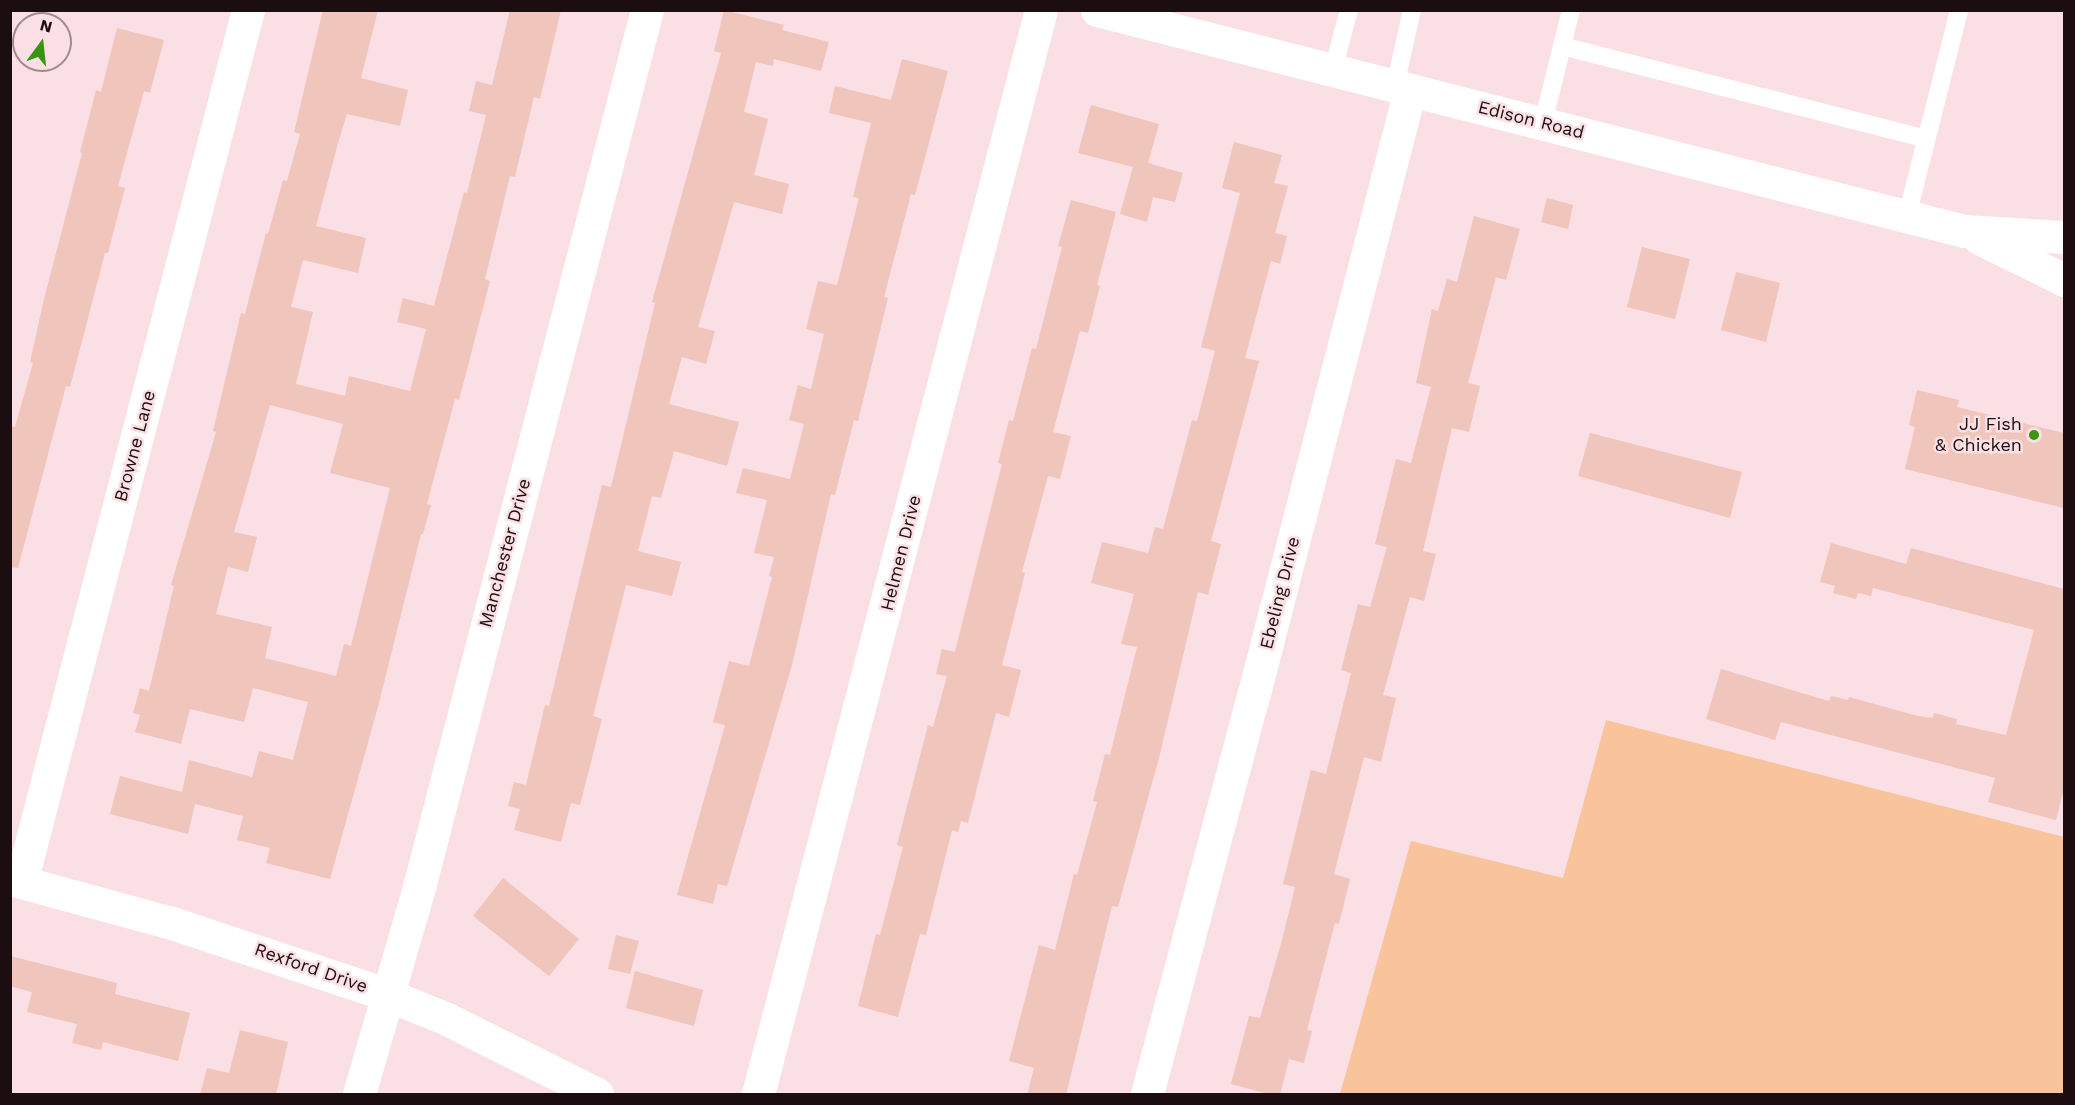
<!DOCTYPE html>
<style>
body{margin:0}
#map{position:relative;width:2075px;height:1105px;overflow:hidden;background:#fadfe4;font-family:"Work Sans",sans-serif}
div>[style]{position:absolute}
.green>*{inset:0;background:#f9c49b}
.building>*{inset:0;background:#efc5bc}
.service>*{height:18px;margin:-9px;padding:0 9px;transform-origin:9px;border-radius:9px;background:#fff}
.minor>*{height:33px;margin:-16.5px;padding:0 16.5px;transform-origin:16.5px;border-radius:16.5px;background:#fff}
.tertiary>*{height:33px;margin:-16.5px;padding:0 16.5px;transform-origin:16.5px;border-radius:16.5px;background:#fff}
.secondary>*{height:33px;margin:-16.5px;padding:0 16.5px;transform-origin:16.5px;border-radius:16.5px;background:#fff}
.dots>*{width:16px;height:16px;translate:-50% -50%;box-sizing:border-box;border:3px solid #fadfe4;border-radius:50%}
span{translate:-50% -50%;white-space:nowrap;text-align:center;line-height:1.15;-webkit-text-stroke:5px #fadfe4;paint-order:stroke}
.street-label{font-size:18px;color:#1c0d10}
.poi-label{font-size:18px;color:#1c0d10}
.right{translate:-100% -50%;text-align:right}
.frame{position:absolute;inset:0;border:12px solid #1c0d10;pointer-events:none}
.north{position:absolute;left:12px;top:12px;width:60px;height:60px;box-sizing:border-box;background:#fadfe4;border:2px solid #a18b8f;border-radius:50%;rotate:15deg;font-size:16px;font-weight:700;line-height:24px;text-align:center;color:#1c0d10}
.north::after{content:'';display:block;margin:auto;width:21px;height:27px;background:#399511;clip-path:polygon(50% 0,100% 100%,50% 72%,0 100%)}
</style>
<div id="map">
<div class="green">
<div style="clip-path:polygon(1606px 720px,2064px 837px,2064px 1094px,1340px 1094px,1411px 841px,1563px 878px)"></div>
</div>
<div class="building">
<div style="clip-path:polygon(evenodd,323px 10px,378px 10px,361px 78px,408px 90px,400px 126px,347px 114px,338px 143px,316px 226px,366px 238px,358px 273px,303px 260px,291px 307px,313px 312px,296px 384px,345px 396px,349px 376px,410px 391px,426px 329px,397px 322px,403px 298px,434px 306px,464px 192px,467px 193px,486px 115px,469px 111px,476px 81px,492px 85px,510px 10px,561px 10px,540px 99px,534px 97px,515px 177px,510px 176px,485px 279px,490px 281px,478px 327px,459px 400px,455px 399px,427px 504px,431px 505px,423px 534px,421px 534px,379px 703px,330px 879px,266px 863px,270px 848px,237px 840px,243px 816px,195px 804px,188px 834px,110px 814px,120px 776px,182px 792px,189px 760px,252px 777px,259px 751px,293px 760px,308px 702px,253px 688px,244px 722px,190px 709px,181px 744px,135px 732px,140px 715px,133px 713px,140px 688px,149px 691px,174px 586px,171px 585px,216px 432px,213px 431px,241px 313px,245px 314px,266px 233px,268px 234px,283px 180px,287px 181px,300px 134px,294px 132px,323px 10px,270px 405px,343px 424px,330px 473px,390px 488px,351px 646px,344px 644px,336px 676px,265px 658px,272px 627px,216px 614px,228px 567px,248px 572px,257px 537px,234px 532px,270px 405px)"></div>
<div style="clip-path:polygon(724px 10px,784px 25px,782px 30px,829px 42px,821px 71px,774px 59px,773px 66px,756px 62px,744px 112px,768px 119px,754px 175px,789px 184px,782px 214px,734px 202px,698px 327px,715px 331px,706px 364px,682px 357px,669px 404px,739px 422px,727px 466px,674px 451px,661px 498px,652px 496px,638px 551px,681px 562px,672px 596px,626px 585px,593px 716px,602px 719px,580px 805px,571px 803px,561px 842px,514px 830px,520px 809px,508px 806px,514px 782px,526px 785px,545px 705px,549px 706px,602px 485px,611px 487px,655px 303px,652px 302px,721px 53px,714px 51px)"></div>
<div style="clip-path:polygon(117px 28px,164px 40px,150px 93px,144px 91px,118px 186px,125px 188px,108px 253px,105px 253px,70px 387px,66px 386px,18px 568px,10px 567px,10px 426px,15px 427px,33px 363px,30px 362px,44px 299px,82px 153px,80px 152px,96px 90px,101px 92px)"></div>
<div style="clip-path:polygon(902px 59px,948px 71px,915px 195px,911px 194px,884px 297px,888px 298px,858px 421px,854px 420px,835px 495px,831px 494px,792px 665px,727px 886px,718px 884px,713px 904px,677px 895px,725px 725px,713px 722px,729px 661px,749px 666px,772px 577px,769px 576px,774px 557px,754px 553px,767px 500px,736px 493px,743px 468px,790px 479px,804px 424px,789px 420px,798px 385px,811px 389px,824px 334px,806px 329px,818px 281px,837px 285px,859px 198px,853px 197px,871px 123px,829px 113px,835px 86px,891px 100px)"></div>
<div style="clip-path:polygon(1091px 105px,1159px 124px,1148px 163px,1183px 173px,1175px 202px,1153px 197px,1147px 222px,1120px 214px,1133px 167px,1078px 153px)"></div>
<div style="clip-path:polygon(1234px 142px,1282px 155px,1274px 183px,1288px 186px,1275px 233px,1287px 236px,1280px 264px,1271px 261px,1245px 358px,1259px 361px,1211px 541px,1221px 544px,1208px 595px,1198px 592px,1160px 754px,1118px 907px,1112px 906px,1066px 1095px,1027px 1095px,1034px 1068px,1009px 1061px,1039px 945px,1055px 950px,1074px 874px,1077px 875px,1097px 802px,1093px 801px,1105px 754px,1110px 755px,1137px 647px,1121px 644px,1134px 594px,1091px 583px,1102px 542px,1148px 553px,1155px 527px,1163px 529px,1192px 420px,1197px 421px,1215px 351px,1201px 347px,1240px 193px,1222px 188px)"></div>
<div style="clip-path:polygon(1547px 198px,1573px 205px,1568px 229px,1541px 222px)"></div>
<div style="clip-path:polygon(1071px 200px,1116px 212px,1097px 285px,1100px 286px,1088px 333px,1080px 331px,1053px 432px,1071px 436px,1060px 479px,1048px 476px,1022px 572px,1025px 573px,1002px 665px,1021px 670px,1009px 717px,996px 713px,968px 823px,961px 821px,958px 832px,952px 830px,926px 935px,920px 934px,898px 1017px,858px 1006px,876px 934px,880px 935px,903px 847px,897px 845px,928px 725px,933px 727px,947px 676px,936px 674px,942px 649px,955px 652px,1002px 464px,998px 463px,1009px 420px,1013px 421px,1032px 348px,1036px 349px,1062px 247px,1058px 246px)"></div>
<div style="clip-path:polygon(1474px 216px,1520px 229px,1506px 280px,1496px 277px,1468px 383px,1480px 386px,1469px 432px,1452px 428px,1423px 551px,1436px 554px,1424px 601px,1410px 597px,1383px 695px,1396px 698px,1381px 762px,1364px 757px,1334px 874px,1350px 879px,1339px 924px,1335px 923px,1307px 1030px,1312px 1031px,1304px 1063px,1289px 1059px,1280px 1095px,1272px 1095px,1231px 1084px,1249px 1016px,1260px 1018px,1283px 936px,1295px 887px,1283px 884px,1311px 770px,1326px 774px,1351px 673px,1341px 670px,1358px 604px,1370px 607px,1387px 547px,1375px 544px,1396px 459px,1411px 463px,1431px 387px,1416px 383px,1432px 309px,1438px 311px,1447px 279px,1457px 282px)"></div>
<div style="clip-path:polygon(1642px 247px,1690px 259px,1675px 319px,1627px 307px)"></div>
<div style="clip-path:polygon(1736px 272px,1780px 283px,1766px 342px,1721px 330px)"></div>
<div style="clip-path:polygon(1917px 390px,1959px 400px,1957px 407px,2064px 433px,2064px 508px,1905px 469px,1915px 427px,1909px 425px)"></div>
<div style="clip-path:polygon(1590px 433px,1742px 472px,1730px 518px,1578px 476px)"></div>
<div style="clip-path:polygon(1831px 543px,1906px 564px,1911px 548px,2064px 589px,2064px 788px,2056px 820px,1988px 802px,1995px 778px,1781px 722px,1775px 740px,1706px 719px,1721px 669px,1829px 701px,1831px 696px,1848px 700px,1849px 697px,1918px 716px,1933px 718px,1934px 713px,1957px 719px,1956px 724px,2006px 735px,2034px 630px,1873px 588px,1871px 596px,1858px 593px,1856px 599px,1833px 593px,1835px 586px,1820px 582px)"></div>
<div style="clip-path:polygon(503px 878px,579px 939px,549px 976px,473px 916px)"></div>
<div style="clip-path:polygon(616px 935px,639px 941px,630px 974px,608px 969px)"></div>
<div style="clip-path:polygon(10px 956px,117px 983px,115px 994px,190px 1013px,178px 1061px,103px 1042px,101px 1050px,72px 1043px,77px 1024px,27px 1012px,32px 992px,10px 986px)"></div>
<div style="clip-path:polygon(635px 971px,703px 990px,694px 1026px,626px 1008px)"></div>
<div style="clip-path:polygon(240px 1030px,288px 1042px,276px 1095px,200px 1095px,207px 1068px,229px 1073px)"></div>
</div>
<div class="service">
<div style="left:1562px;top:46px;width:376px;rotate:14.3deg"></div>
<div style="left:1333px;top:70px;width:62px;rotate:-75.1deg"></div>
<div style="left:1395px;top:86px;width:78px;rotate:-77.4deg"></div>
<div style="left:1543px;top:123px;width:116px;rotate:-76.1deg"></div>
<div style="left:1907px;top:216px;width:212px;rotate:-75.8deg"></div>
</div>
<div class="minor">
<div style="left:10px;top:879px;width:168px;rotate:15.2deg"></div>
<div style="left:172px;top:923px;width:228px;rotate:18.4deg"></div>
<div style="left:388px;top:995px;width:64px;rotate:22.1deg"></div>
<div style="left:447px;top:1019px;width:168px;rotate:26.6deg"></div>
<div style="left:21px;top:882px;width:901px;rotate:-75.41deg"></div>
<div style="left:758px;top:1094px;width:1120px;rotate:-75.37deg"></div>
<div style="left:1147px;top:1094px;width:415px;rotate:-75.1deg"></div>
<div style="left:1254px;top:693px;width:623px;rotate:-75.5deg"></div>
</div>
<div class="tertiary">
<div style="left:359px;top:1094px;width:216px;rotate:-73.8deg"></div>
<div style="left:419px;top:887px;width:906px;rotate:-75.43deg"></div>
</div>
<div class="secondary">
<div style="left:1097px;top:10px;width:895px;rotate:14.3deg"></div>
<div style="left:1964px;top:231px;width:100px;rotate:3.4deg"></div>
<div style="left:1979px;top:238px;width:95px;rotate:26.3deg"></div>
</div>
<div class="dots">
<div style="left:2034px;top:435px;background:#399511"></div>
</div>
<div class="street-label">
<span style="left:1531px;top:120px;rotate:14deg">Edison Road</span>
<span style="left:135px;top:446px;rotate:-75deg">Browne Lane</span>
<span style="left:505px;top:553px;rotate:-75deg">Manchester Drive</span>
<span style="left:901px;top:553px;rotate:-76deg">Helmen Drive</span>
<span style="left:1280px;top:593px;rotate:-76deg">Ebeling Drive</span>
<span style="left:311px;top:968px;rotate:19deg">Rexford Drive</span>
</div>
<div class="poi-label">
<span class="right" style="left:2022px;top:435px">JJ Fish<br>&amp; Chicken</span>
</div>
<div class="frame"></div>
<div class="north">N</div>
</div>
